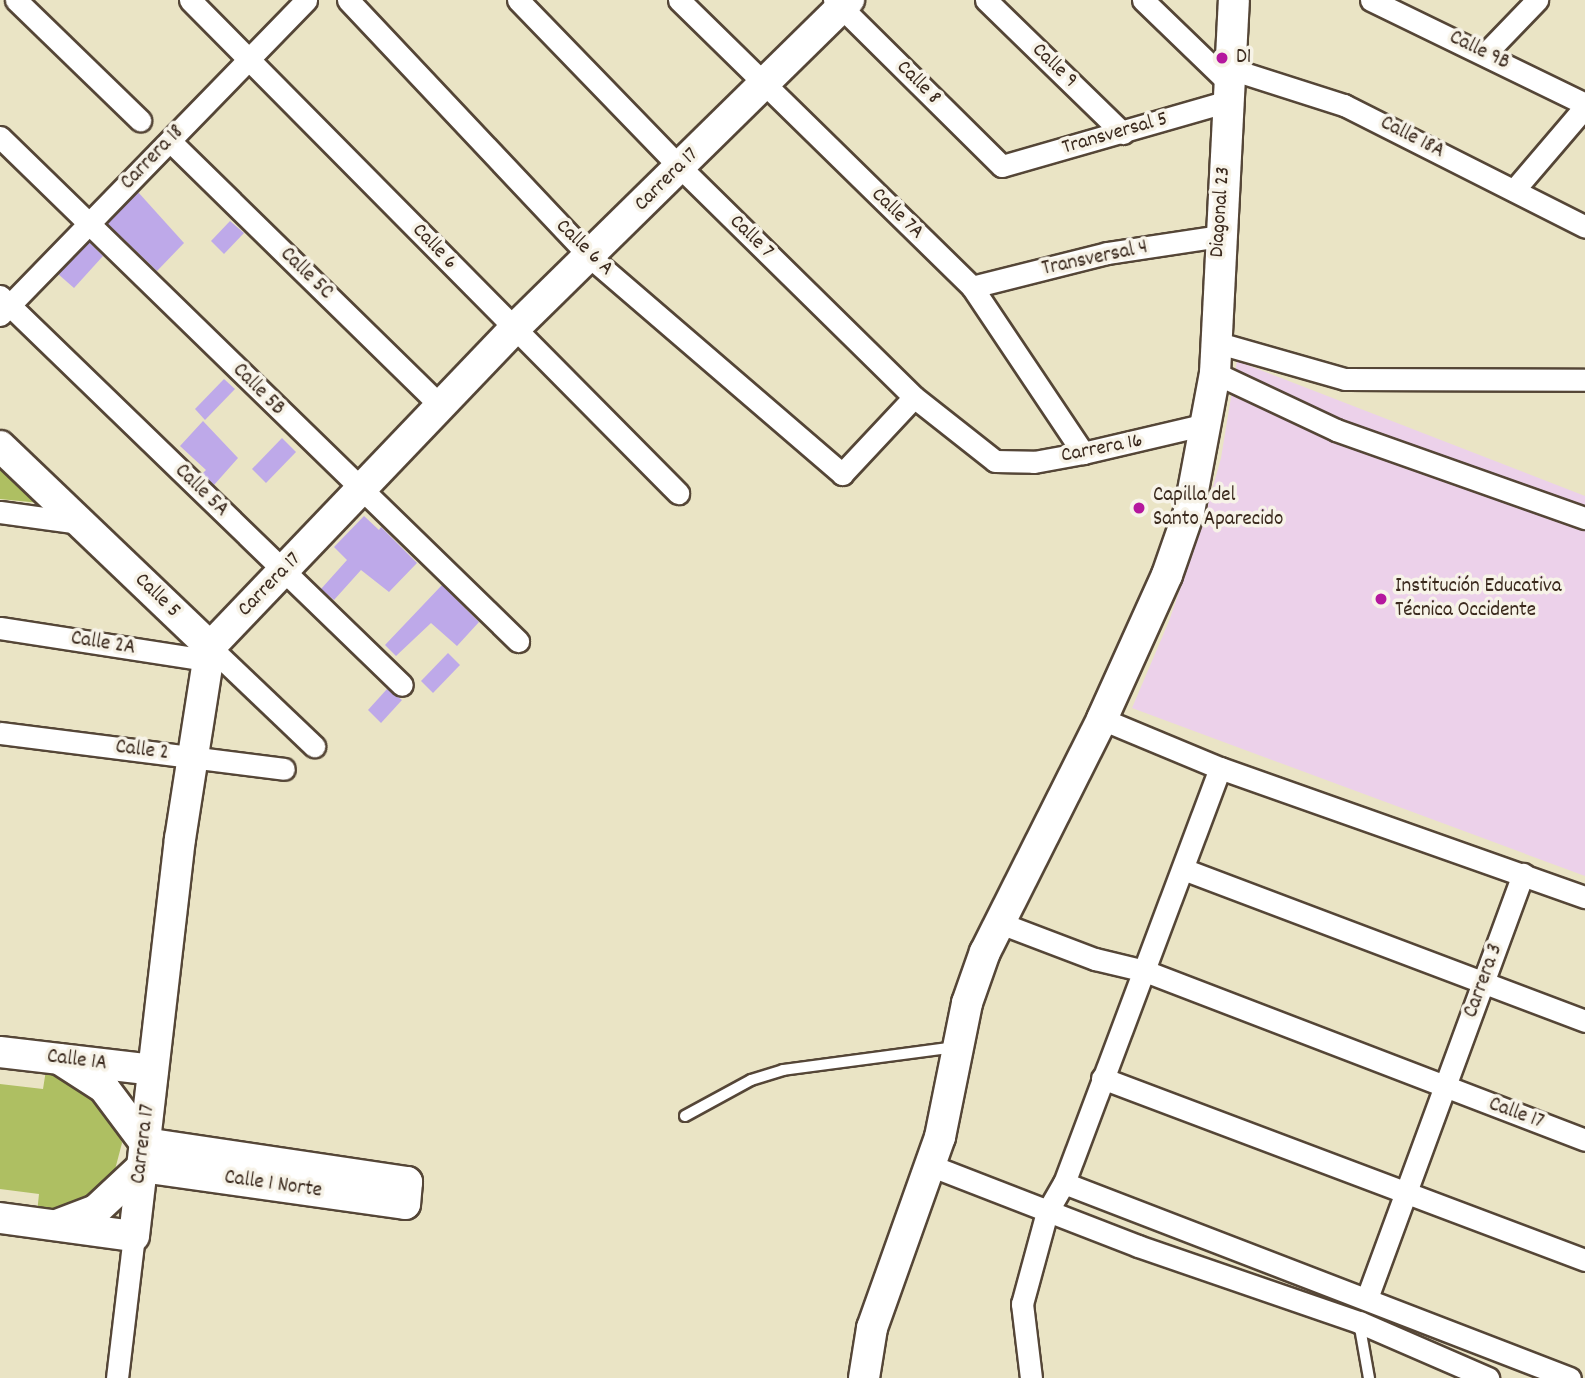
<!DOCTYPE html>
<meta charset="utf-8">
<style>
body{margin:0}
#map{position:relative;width:1585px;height:1378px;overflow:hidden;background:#eae4c5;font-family:Dekko,sans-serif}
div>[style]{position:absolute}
.built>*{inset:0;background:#ecd1ea}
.green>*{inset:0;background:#aebf62}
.building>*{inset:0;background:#bea9e9}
.roads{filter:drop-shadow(2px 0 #554637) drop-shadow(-2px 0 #554637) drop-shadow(0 2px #554637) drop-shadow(0 -2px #554637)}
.lane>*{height:10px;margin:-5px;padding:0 5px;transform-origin:5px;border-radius:5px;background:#fff}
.street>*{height:21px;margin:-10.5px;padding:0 10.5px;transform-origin:10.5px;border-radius:10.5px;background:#fff}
.secondary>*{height:30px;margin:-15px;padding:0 15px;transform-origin:15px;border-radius:15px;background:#fff}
.dots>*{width:19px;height:19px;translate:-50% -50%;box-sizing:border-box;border:4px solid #f7f3e8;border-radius:50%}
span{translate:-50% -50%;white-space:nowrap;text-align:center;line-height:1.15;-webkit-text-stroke:7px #f7f3e8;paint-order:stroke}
.street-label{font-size:21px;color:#3b2a1e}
.poi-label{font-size:21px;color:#3b2a1e}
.left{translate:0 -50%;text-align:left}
</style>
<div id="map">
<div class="built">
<div style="clip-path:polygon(1237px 361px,1585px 496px,1585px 876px,1132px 708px,1169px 621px,1203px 523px,1221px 458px)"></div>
</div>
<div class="green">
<div style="clip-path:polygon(0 466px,40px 503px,0 499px)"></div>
<div style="clip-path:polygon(46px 1070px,82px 1080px,119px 1126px,122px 1143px,112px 1181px,78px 1209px,37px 1213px,39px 1194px,0 1189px,0 1084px,43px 1089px)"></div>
</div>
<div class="building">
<div style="clip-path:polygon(138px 192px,184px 243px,157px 271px,107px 223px)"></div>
<div style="clip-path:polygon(230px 221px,244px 233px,224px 254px,211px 241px)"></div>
<div style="clip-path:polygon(89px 242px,103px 256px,74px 288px,58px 274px)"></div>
<div style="clip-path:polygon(224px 379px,235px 389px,205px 420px,195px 409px)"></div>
<div style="clip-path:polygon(203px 421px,238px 458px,214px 485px,202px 474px,206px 470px,180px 446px)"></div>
<div style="clip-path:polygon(282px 438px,296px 452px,266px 483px,252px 469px)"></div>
<div style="clip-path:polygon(364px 516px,379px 530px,381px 527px,417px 563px,389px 592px,361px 570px,334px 600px,321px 589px,347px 560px,334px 547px)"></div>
<div style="clip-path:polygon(442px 585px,479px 622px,457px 646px,431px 623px,396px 656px,385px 645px)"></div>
<div style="clip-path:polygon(448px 653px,460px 665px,433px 693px,421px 681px)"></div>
<div style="clip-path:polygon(387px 689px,402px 700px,381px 723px,368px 710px)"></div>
</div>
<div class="roads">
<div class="lane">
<div style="left:685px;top:1116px;width:75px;rotate:-28.6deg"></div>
<div style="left:751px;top:1080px;width:34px;rotate:-17deg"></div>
<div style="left:783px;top:1070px;width:175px;rotate:-7.6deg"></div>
<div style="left:1359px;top:1322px;width:57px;rotate:79.9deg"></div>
</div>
<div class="street">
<div style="left:16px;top:0;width:173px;rotate:44.1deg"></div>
<div style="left:190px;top:0;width:694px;rotate:45.29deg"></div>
<div style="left:348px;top:0;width:353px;rotate:46.7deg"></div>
<div style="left:590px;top:257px;width:333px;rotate:40.7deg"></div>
<div style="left:842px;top:474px;width:105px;rotate:-46.9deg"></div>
<div style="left:518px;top:0;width:233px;rotate:45.9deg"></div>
<div style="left:680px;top:167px;width:328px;rotate:44.5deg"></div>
<div style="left:914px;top:397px;width:103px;rotate:38.3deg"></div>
<div style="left:995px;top:461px;width:39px;rotate:1deg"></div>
<div style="left:1034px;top:462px;width:50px;rotate:-10.4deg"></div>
<div style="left:1083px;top:453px;width:127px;rotate:-13.2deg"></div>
<div style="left:679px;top:0;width:410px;rotate:44.4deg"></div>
<div style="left:972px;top:287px;width:200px;rotate:56.2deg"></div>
<div style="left:834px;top:0;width:236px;rotate:44.7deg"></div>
<div style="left:1002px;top:166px;width:236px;rotate:-16deg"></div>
<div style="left:986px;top:0;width:191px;rotate:44.2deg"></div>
<div style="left:1143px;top:0;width:121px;rotate:44deg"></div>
<div style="left:1371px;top:0;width:238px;rotate:25.9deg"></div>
<div style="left:1486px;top:53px;width:74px;rotate:-46.1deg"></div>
<div style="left:1231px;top:69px;width:119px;rotate:17.7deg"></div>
<div style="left:1344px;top:105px;width:270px;rotate:26.8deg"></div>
<div style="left:0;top:137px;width:723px;rotate:44.22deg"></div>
<div style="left:170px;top:141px;width:380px;rotate:44.4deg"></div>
<div style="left:1514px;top:190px;width:109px;rotate:-49.5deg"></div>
<div style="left:972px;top:287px;width:139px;rotate:-14.1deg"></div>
<div style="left:1107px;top:253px;width:113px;rotate:-8.6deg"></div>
<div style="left:0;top:296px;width:559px;rotate:44.06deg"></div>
<div style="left:0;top:315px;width:439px;rotate:-45.8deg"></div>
<div style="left:1215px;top:342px;width:135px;rotate:15.9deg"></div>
<div style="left:1345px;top:379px;width:240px;rotate:0.2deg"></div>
<div style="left:1215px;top:373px;width:134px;rotate:25.2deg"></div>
<div style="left:1336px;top:430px;width:264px;rotate:19.5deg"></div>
<div style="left:0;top:512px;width:81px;rotate:7.8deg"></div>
<div style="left:0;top:628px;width:208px;rotate:8.8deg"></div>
<div style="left:210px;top:647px;width:144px;rotate:43.6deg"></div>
<div style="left:1102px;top:719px;width:128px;rotate:22.6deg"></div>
<div style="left:1220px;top:768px;width:387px;rotate:19.5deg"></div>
<div style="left:0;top:733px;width:286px;rotate:7.2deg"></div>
<div style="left:1183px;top:869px;width:430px;rotate:20.7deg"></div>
<div style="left:1000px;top:923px;width:102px;rotate:20.8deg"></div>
<div style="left:1095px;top:959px;width:51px;rotate:13.5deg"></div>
<div style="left:1145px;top:971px;width:471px;rotate:21deg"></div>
<div style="left:1102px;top:1078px;width:516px;rotate:20.65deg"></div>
<div style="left:932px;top:1166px;width:221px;rotate:21.2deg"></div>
<div style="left:1138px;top:1246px;width:234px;rotate:19deg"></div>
<div style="left:1359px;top:1322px;width:141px;rotate:23.5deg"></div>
<div style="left:1064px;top:1183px;width:443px;rotate:-69.4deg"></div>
<div style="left:1367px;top:1298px;width:452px;rotate:-69.8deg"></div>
<div style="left:117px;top:1378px;width:143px;rotate:-83.2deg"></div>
<div style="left:1031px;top:1378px;width:75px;rotate:-96.9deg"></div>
<div style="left:1022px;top:1304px;width:95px;rotate:-74.8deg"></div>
<div style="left:1047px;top:1212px;width:34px;rotate:-60deg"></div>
<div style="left:1064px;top:1183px;width:542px;rotate:21.08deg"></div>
</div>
<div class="secondary">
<div style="left:0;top:446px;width:291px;rotate:43.7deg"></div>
<div style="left:0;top:1052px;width:154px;rotate:6.7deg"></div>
<div style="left:59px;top:1059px;width:54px;rotate:32.8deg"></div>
<div style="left:104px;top:1088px;width:69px;rotate:53.3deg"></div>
<div style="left:145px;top:1143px;width:265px;rotate:8.5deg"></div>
<div style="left:407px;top:1182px;width:22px;rotate:95deg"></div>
<div style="left:405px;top:1204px;width:266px;rotate:-172deg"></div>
<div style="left:142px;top:1167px;width:63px;rotate:136.9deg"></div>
<div style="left:96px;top:1210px;width:40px;rotate:159deg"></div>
<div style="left:0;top:1218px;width:135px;rotate:7.7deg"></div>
<div style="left:134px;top:1236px;width:400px;rotate:-83.4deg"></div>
<div style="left:180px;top:839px;width:194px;rotate:-81.1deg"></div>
<div style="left:210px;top:647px;width:440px;rotate:-46.3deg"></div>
<div style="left:514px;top:329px;width:470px;rotate:-44.5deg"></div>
<div style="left:864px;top:1378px;width:51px;rotate:-80.9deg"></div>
<div style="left:872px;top:1328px;width:203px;rotate:-70.4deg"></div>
<div style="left:940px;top:1137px;width:137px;rotate:-78.6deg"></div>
<div style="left:967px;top:1003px;width:54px;rotate:-70.6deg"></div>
<div style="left:985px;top:952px;width:261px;rotate:-63.3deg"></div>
<div style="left:1102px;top:719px;width:158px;rotate:-65.7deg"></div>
<div style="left:1167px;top:575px;width:67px;rotate:-70.8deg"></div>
<div style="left:1189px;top:512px;width:141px;rotate:-79.4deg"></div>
<div style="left:1215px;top:373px;width:373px;rotate:-87.1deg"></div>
</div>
</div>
<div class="dots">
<div style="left:1222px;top:58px;background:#b5179e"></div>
<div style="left:1139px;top:508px;background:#b5179e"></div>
<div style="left:1381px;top:599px;background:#b5179e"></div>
</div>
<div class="street-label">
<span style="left:1479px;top:51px;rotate:26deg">Calle 9B</span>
<span style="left:1054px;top:66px;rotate:44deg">Calle 9</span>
<span style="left:918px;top:83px;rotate:45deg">Calle 8</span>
<span style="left:1115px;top:134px;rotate:-16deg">Transversal 5</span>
<span style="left:1412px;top:138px;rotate:27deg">Calle 18A</span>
<span style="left:153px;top:158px;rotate:-46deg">Carrera 18</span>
<span style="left:667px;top:180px;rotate:-45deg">Carrera 17</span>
<span style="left:1221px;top:212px;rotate:-86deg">Diagonal 23</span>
<span style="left:897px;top:214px;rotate:44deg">Calle 7A</span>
<span style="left:751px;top:237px;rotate:44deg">Calle 7</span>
<span style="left:434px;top:247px;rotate:46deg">Calle 6</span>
<span style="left:584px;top:248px;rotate:44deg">Calle 6 A</span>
<span style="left:1095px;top:259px;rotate:-12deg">Transversal 4</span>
<span style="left:306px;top:274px;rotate:44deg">Calle 5C</span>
<span style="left:258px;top:390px;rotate:45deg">Calle 5B</span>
<span style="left:1102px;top:449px;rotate:-11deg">Carrera 16</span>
<span style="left:201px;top:491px;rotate:44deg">Calle 5A</span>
<span style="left:270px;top:585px;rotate:-46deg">Carrera 17</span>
<span style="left:157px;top:596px;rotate:44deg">Calle 5</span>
<span style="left:103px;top:644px;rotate:9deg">Calle 2A</span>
<span style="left:142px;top:751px;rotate:7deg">Calle 2</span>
<span style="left:1484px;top:981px;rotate:-70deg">Carrera 3</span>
<span style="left:77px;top:1061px;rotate:7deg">Calle 1A</span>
<span style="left:1516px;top:1114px;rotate:20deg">Calle 17</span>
<span style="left:144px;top:1144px;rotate:-83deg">Carrera 17</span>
<span style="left:273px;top:1185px;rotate:8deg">Calle 1 Norte</span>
</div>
<div class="poi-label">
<span class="left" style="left:1236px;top:58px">D1</span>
<span class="left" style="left:1153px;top:508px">Capilla del<br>Santo Aparecido</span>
<span class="left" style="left:1395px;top:599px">Institución Educativa<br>Técnica Occidente</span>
</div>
</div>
